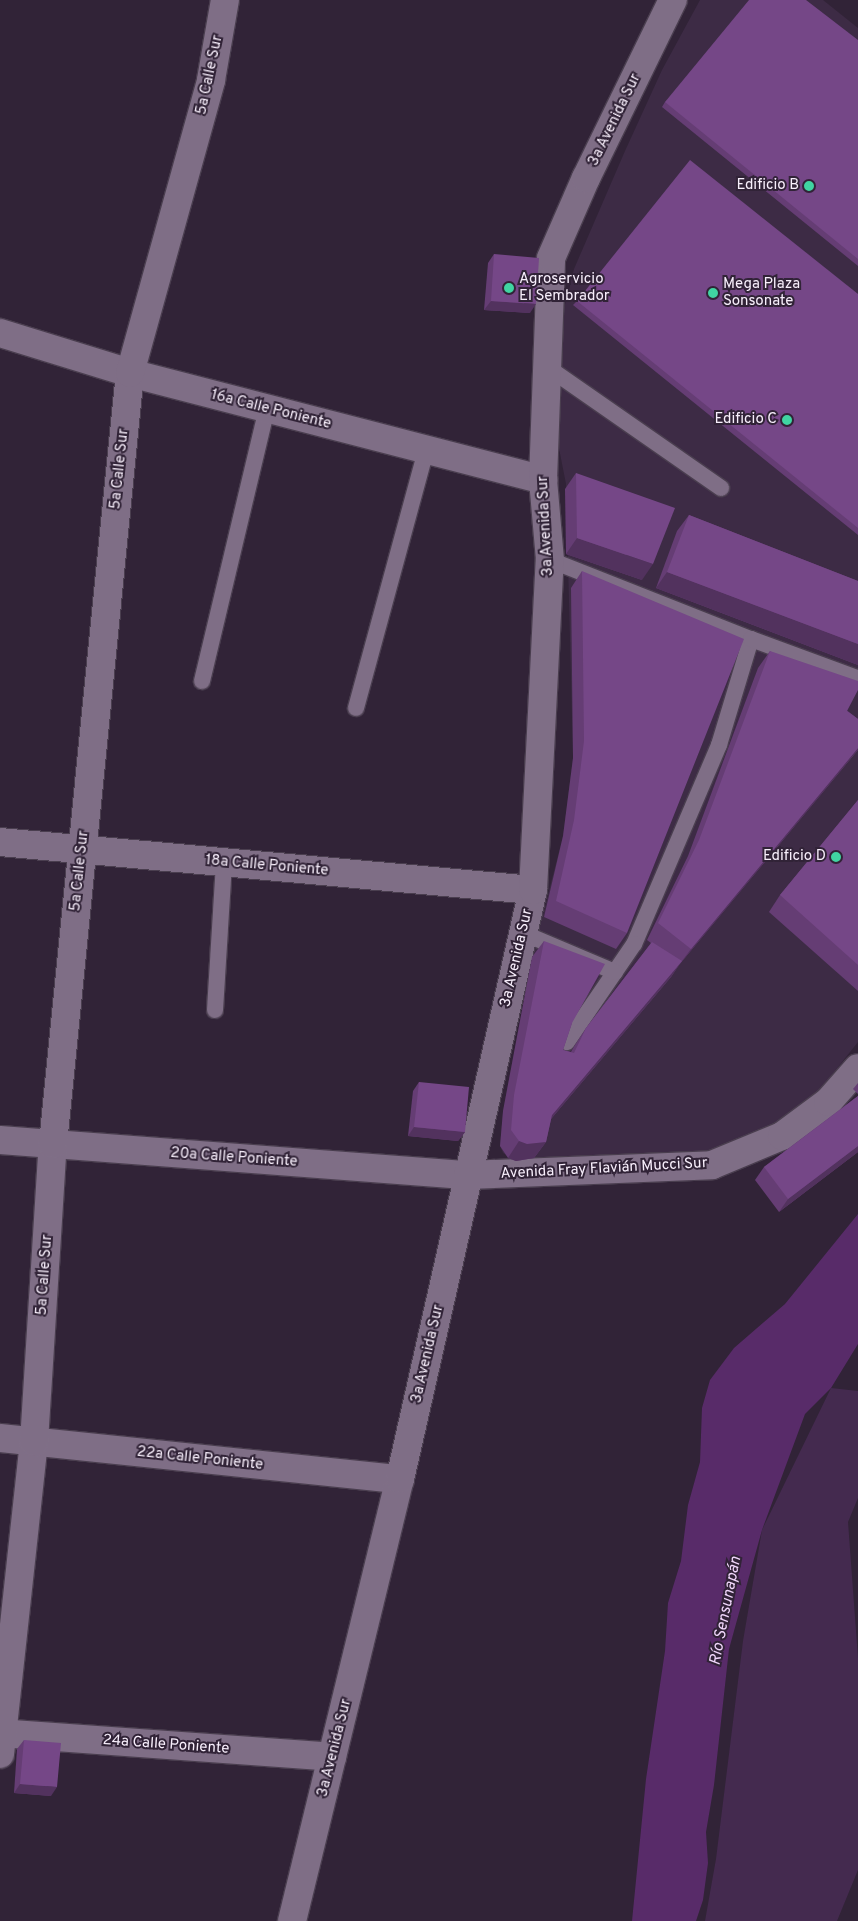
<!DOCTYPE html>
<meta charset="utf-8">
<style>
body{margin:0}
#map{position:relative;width:858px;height:1921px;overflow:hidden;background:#312337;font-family:Overpass,sans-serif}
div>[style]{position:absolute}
.built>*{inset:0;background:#3d2b45}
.green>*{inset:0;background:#442a4f}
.water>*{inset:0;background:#582b69}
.roads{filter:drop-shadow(1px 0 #4a3e4f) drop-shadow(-1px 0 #4a3e4f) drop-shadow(0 1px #4a3e4f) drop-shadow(0 -1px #4a3e4f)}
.lane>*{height:16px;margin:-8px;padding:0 8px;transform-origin:8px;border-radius:8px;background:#7f6e86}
.street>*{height:28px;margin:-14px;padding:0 14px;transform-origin:14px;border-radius:14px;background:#7f6e86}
.wall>*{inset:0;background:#653d74}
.shaded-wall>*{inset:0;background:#52325e}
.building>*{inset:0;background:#754787}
.dots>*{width:14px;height:14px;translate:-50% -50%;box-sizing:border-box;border:2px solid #312337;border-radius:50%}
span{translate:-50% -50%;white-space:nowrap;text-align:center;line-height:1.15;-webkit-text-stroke:4px #312337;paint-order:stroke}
.street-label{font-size:15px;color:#f8effc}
.poi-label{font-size:15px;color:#f8effc}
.right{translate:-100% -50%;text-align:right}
.left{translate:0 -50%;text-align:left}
.water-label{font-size:16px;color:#f1d7fc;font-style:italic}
</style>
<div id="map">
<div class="built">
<div style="clip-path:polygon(700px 0,823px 0,858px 28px,858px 1042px,819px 1091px,779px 1127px,706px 1155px,516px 1161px,503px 1153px,500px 1146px,503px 1111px,532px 957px,563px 836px,573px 758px,566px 484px,556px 433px,562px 316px,574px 269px,625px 151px,662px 70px)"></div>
</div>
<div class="green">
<div style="clip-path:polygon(831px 1388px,858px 1391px,858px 1498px,848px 1522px,858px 1658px,858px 1870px,837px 1921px,705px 1921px,716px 1859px,743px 1641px,762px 1530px)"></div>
</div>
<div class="water">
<div style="clip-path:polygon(858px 1214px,858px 1344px,831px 1388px,805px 1414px,762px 1530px,729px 1649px,714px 1785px,706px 1832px,708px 1863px,703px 1900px,696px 1921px,632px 1921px,646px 1779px,665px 1651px,668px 1603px,681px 1561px,688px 1505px,700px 1462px,702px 1408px,710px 1380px,734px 1348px,785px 1304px)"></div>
</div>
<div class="roads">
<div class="lane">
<div style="left:547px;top:367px;width:212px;rotate:34.8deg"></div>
<div style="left:550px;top:560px;width:216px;rotate:21.5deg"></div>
<div style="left:751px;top:639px;width:111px;rotate:106.8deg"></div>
<div style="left:719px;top:745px;width:216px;rotate:113.1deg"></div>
<div style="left:634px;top:944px;width:119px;rotate:124.4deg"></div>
<div style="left:751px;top:639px;width:113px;rotate:20.2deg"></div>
<div style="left:202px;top:681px;width:280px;rotate:-76.6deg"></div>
<div style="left:356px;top:708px;width:267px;rotate:-74.8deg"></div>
<div style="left:523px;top:933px;width:100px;rotate:23deg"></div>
<div style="left:215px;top:1010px;width:148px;rotate:-86.5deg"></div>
</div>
<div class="street">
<div style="left:0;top:333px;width:136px;rotate:17.1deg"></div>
<div style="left:130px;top:373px;width:427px;rotate:14.5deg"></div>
<div style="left:0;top:842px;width:535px;rotate:5.15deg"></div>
<div style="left:0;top:1140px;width:469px;rotate:4.3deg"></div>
<div style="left:468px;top:1175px;width:244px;rotate:-2.3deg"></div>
<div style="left:712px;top:1165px;width:76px;rotate:-22.5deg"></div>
<div style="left:782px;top:1136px;width:57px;rotate:-36.5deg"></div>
<div style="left:828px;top:1102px;width:45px;rotate:-48.6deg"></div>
<div style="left:0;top:1438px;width:402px;rotate:5.9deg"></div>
<div style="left:0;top:1733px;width:333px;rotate:4.1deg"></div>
<div style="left:0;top:1754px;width:314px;rotate:-83.8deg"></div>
<div style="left:34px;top:1442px;width:299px;rotate:-86.4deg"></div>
<div style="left:53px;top:1144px;width:775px;rotate:-84.3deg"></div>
<div style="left:130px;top:373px;width:304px;rotate:-74.5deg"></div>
<div style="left:211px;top:80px;width:81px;rotate:-80.1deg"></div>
<div style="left:292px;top:1921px;width:455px;rotate:-76.3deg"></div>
<div style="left:400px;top:1479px;width:604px;rotate:-77.28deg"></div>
<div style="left:533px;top:890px;width:330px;rotate:-87.1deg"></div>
<div style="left:550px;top:560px;width:80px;rotate:-95deg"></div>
<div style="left:543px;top:480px;width:222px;rotate:-87.9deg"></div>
<div style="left:551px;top:258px;width:87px;rotate:-66.4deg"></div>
<div style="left:586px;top:178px;width:198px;rotate:-64deg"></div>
</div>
</div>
<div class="wall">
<div style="clip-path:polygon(858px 40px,858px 266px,662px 107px,665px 102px)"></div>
<div style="clip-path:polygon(494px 254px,530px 313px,484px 310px,488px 263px)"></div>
<div style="clip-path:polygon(858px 294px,858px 535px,573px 305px,577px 301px)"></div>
<div style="clip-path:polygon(576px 473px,642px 580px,566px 554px,565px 489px)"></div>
<div style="clip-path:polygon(689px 515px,858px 581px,858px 665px,656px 588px,677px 531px)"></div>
<div style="clip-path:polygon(582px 571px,627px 933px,616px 949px,544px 917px,563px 836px,573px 758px,571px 588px)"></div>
<div style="clip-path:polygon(770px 651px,858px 719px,858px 750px,679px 965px,671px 977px,551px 1119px,546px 1142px,534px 1158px,516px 1161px,508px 1158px,500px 1146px,503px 1111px,532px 957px,544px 941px,572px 1023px,563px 1050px,571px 1052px,575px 1045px,586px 1028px,651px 943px,647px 940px,688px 856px,758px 668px)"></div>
<div style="clip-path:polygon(858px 800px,858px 991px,769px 912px,780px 895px)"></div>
<div style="clip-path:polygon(419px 1082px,465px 1132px,458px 1141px,408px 1136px,413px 1091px)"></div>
<div style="clip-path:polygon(858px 1083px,858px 1094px,853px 1089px)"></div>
<div style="clip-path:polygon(858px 1096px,858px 1152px,779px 1212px,755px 1180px,764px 1167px)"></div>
<div style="clip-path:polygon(24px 1740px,51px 1796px,14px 1793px,17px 1749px)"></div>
</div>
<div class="shaded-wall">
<div style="clip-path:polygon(491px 301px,536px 304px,530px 313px,484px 310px)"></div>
<div style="clip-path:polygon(577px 538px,653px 564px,642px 580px,566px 554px)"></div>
<div style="clip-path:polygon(667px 572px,858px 644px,858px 665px,656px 588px)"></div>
<div style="clip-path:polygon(858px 748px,858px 750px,679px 965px,691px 949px)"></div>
<div style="clip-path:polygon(682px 961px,671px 977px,540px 1132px,552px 1115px)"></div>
<div style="clip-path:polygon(414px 1127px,465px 1132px,458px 1141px,408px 1136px)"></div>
<div style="clip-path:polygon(519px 1141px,546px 1142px,534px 1158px,516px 1161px,508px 1158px)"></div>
<div style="clip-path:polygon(858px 1146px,858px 1152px,779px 1212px,788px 1199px)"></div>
<div style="clip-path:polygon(20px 1784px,57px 1787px,51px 1796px,14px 1793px)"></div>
</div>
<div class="building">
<div style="clip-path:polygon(749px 0,806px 0,858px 40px,858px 259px,665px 102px)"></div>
<div style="clip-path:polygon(690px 160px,858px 294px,858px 528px,577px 301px)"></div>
<div style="clip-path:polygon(494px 254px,539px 258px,536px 304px,491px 301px)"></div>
<div style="clip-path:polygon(576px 473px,675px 508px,653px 564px,577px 538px)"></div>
<div style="clip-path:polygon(689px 515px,858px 581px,858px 644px,667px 572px)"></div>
<div style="clip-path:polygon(582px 571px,744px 639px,627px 933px,556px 901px,574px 820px,584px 741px)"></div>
<div style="clip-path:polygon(770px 651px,858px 681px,858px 690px,847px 711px,858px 719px,858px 748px,691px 949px,658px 923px,699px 840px)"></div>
<div style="clip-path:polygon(858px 800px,858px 965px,780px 895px)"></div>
<div style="clip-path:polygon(544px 941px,605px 964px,572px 1023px,563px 1050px,574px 1053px,586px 1028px,652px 942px,682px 961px,552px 1115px,546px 1142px,527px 1144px,519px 1141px,511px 1130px,514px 1095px)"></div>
<div style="clip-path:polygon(419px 1082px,469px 1087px,465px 1132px,414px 1127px)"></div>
<div style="clip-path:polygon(858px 1096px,858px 1146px,788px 1199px,764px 1167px)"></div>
<div style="clip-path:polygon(24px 1740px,61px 1743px,57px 1787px,20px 1784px)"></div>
</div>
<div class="dots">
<div style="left:809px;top:186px;background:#40d4a2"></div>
<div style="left:509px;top:288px;background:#40d4a2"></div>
<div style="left:713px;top:293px;background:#40d4a2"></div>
<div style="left:787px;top:420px;background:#40d4a2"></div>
<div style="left:836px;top:857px;background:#40d4a2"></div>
</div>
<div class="street-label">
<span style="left:210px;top:75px;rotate:-78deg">5a Calle Sur</span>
<span style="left:615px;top:120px;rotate:-64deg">3a Avenida Sur</span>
<span style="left:271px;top:410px;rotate:14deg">16a Calle Poniente</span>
<span style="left:120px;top:469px;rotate:-84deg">5a Calle Sur</span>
<span style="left:546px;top:526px;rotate:-93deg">3a Avenida Sur</span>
<span style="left:267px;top:866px;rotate:5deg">18a Calle Poniente</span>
<span style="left:80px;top:871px;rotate:-84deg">5a Calle Sur</span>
<span style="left:517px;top:958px;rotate:-77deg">3a Avenida Sur</span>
<span style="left:234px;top:1158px;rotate:4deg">20a Calle Poniente</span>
<span style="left:604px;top:1169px;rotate:-3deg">Avenida Fray Flavián Mucci Sur</span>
<span style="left:45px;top:1275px;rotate:-86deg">5a Calle Sur</span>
<span style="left:428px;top:1354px;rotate:-77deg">3a Avenida Sur</span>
<span style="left:200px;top:1459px;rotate:6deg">22a Calle Poniente</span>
<span style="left:166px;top:1745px;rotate:4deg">24a Calle Poniente</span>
<span style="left:335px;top:1748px;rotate:-76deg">3a Avenida Sur</span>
</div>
<div class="poi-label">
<span class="right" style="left:799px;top:186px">Edificio B</span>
<span class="left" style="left:519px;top:288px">Agroservicio<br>El Sembrador</span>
<span class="left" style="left:723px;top:293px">Mega Plaza<br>Sonsonate</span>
<span class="right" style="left:777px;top:420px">Edificio C</span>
<span class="right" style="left:826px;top:857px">Edificio D</span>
</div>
<div class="water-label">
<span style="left:726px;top:1611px;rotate:-79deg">Río Sensunapán</span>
</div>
</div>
